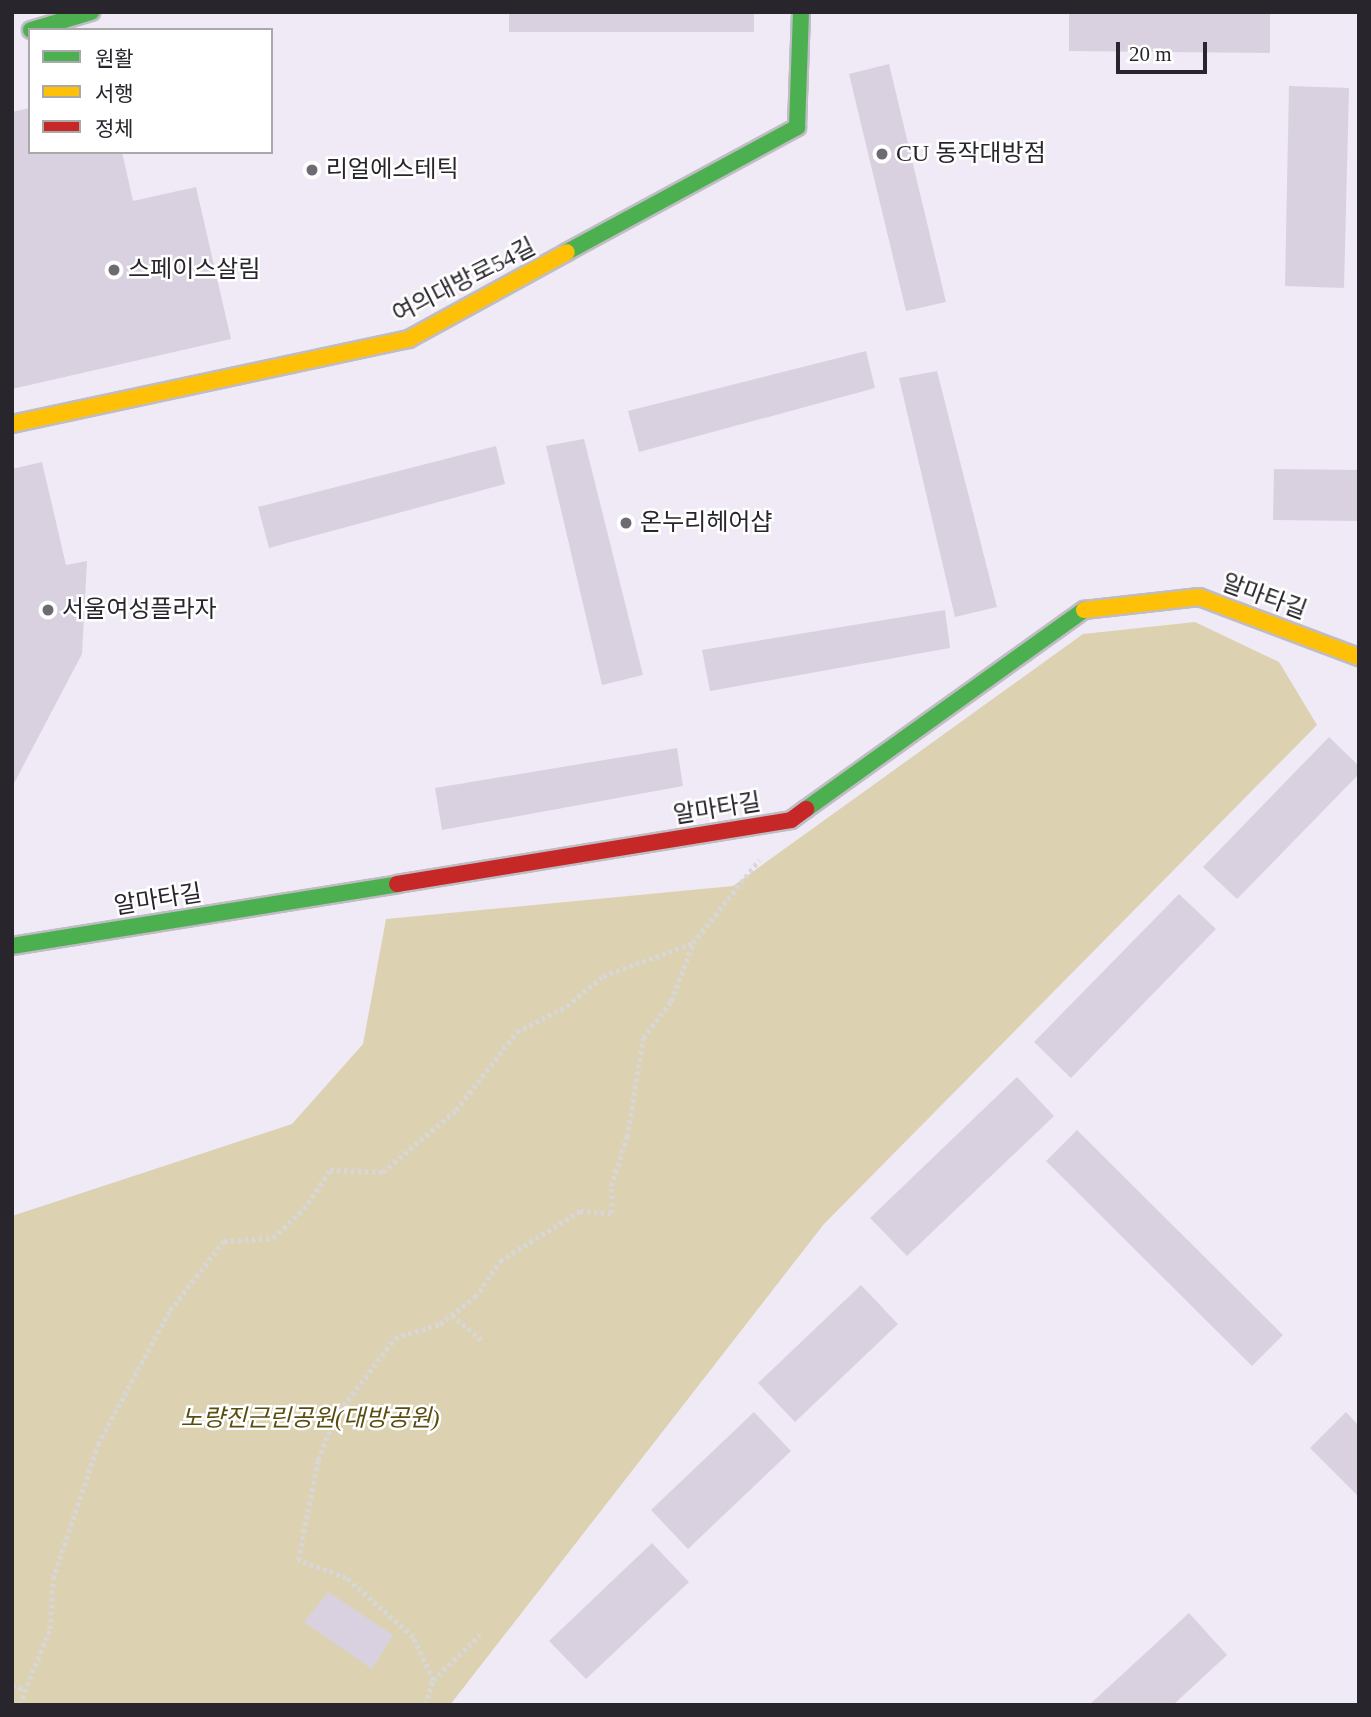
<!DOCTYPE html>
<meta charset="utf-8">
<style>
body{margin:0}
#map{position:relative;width:1371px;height:1717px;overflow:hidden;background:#efeaf5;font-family:"Times New Roman","Noto Sans KR",serif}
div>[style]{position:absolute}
.green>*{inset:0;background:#dcd2b2}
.building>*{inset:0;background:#d9d1e0}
.path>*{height:4.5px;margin-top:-2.25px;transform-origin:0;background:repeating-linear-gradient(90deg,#d7d6d9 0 3.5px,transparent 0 7px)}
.roads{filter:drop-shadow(2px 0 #bfbcc4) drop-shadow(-2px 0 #bfbcc4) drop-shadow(0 2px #bfbcc4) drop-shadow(0 -2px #bfbcc4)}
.fast>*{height:16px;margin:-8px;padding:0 8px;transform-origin:8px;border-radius:8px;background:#4caf50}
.slow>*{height:16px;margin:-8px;padding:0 8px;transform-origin:8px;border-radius:8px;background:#ffc107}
.jam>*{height:16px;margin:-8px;padding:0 8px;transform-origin:8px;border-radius:8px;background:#c62828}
.dots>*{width:19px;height:19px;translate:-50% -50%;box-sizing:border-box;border:4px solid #fff;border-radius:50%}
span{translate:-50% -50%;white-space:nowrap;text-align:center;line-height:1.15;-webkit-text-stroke:5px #fff;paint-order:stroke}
.poi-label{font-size:24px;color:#29252c}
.left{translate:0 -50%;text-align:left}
.street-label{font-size:24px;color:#29252c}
.park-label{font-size:24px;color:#5a4d10;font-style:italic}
.frame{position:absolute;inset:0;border:14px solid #29252c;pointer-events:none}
.legend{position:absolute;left:28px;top:28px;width:245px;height:126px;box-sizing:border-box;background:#fff;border:2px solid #a9a8ab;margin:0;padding:9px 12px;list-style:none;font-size:21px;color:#29252c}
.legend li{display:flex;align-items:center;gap:14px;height:35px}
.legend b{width:35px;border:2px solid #a9a8ab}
.scale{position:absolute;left:1116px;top:42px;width:91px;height:32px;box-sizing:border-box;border:4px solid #29252c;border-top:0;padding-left:9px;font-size:21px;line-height:24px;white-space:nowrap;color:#29252c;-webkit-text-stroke:5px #fff;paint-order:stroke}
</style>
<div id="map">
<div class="green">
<div style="clip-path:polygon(1195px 622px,1279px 662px,1317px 725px,824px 1224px,450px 1705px,12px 1705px,12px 1216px,292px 1124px,363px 1044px,386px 919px,733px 886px,1083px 634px)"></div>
</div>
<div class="building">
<div style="clip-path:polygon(509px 12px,754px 12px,754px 32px,509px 32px)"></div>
<div style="clip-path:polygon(1069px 12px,1270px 12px,1270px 53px,1069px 51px)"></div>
<div style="clip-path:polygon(889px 64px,946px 302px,906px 311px,849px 74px)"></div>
<div style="clip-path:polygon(1289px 86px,1349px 88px,1344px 288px,1285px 286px)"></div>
<div style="clip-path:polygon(30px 108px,30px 152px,122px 152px,133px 201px,196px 187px,231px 339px,12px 389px,12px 112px)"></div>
<div style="clip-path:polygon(866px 351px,875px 388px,639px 452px,628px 411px)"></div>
<div style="clip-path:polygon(937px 371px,997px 607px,955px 617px,899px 378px)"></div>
<div style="clip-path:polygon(584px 439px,643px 675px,602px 685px,546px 446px)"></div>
<div style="clip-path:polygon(496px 446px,505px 484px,269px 548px,258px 507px)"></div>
<div style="clip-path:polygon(42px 462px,66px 565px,87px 561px,82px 654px,12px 787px,12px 469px)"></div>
<div style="clip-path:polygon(1274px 469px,1359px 470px,1359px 521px,1273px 520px)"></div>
<div style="clip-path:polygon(945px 610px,950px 648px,710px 691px,702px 650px)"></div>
<div style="clip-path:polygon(1329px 737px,1359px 766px,1359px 774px,1237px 899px,1203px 867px)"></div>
<div style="clip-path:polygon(677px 748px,683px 786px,442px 830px,435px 788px)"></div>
<div style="clip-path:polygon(1179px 894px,1216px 929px,1071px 1078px,1034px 1042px)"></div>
<div style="clip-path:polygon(1017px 1077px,1054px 1116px,907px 1256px,870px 1218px)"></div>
<div style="clip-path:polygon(1077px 1130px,1283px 1335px,1252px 1366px,1046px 1161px)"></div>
<div style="clip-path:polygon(861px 1285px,898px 1324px,795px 1422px,758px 1383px)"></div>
<div style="clip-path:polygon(754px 1412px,791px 1451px,688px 1549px,651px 1510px)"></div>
<div style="clip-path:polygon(1346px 1412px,1359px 1426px,1359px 1497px,1310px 1448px)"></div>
<div style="clip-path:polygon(652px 1543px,689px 1582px,586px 1679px,549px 1641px)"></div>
<div style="clip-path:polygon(328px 1592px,393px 1635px,372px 1669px,304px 1622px)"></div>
<div style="clip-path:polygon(1189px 1613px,1227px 1655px,1173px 1705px,1089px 1705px)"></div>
</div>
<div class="path">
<div style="left:452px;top:1315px;width:42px;rotate:40.2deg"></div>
<div style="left:433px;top:1680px;width:47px;rotate:-114.9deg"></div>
<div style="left:413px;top:1637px;width:89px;rotate:-138.6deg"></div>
<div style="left:346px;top:1578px;width:51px;rotate:-159.4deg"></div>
<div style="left:298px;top:1560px;width:102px;rotate:-78.7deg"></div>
<div style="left:318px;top:1460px;width:46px;rotate:-68.4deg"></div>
<div style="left:335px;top:1417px;width:99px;rotate:-52.8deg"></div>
<div style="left:395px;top:1338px;width:47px;rotate:-17.3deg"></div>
<div style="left:440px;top:1324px;width:44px;rotate:-37.6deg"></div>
<div style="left:475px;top:1297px;width:44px;rotate:-55.2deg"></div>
<div style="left:500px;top:1261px;width:94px;rotate:-32deg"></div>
<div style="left:580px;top:1211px;width:32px;rotate:4deg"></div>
<div style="left:612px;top:1213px;width:27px;rotate:-92deg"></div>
<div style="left:611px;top:1186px;width:52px;rotate:-71.9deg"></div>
<div style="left:627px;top:1137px;width:100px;rotate:-80.8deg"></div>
<div style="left:643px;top:1038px;width:46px;rotate:-52.9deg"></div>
<div style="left:671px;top:1001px;width:62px;rotate:-69.2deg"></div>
<div style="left:693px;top:943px;width:106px;rotate:-51.5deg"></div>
<div style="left:12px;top:1686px;width:12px;rotate:14deg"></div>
<div style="left:19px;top:1705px;width:82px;rotate:-67.8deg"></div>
<div style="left:50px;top:1629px;width:50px;rotate:-86.6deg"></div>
<div style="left:53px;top:1579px;width:142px;rotate:-71.6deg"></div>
<div style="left:98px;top:1444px;width:152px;rotate:-61.8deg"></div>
<div style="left:170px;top:1310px;width:88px;rotate:-52deg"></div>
<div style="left:224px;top:1241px;width:49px;rotate:-3.5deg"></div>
<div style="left:273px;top:1238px;width:42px;rotate:-43.1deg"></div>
<div style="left:304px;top:1209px;width:47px;rotate:-56.3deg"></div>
<div style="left:330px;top:1170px;width:53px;rotate:2.2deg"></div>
<div style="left:383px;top:1172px;width:96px;rotate:-40.3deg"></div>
<div style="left:456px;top:1110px;width:99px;rotate:-52deg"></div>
<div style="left:517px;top:1032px;width:56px;rotate:-27.5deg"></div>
<div style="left:567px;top:1006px;width:47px;rotate:-39.8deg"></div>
<div style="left:603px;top:976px;width:96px;rotate:-20.1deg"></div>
<div style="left:425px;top:1705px;width:26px;rotate:-72deg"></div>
<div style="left:433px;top:1680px;width:65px;rotate:-43.8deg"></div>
</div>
<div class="roads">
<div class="fast">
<div style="left:31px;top:30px;width:63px;rotate:-16.7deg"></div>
<div style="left:567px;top:252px;width:262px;rotate:-28.5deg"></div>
<div style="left:797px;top:127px;width:115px;rotate:-88deg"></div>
<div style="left:806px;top:809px;width:342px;rotate:-35.6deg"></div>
<div style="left:12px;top:946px;width:390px;rotate:-9.1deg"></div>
</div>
<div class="slow">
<div style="left:12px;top:424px;width:406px;rotate:-12.1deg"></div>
<div style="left:409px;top:339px;width:180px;rotate:-28.8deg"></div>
<div style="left:1084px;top:610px;width:116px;rotate:-6.4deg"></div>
<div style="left:1199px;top:597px;width:171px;rotate:20.6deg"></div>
</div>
<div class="jam">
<div style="left:397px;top:884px;width:399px;rotate:-9.2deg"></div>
<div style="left:791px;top:820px;width:19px;rotate:-36deg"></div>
</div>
</div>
<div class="dots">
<div style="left:882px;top:154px;background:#6e6a72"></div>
<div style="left:312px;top:170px;background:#6e6a72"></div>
<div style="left:114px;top:270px;background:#6e6a72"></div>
<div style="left:626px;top:523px;background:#6e6a72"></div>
<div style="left:48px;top:610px;background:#6e6a72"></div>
</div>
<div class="poi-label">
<span class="left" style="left:896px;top:154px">CU 동작대방점</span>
<span class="left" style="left:326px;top:170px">리얼에스테틱</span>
<span class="left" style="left:128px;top:270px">스페이스살림</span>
<span class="left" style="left:640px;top:523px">온누리헤어샵</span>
<span class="left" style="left:62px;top:610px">서울여성플라자</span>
</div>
<div class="street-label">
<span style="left:464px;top:281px;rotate:-27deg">여의대방로54길</span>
<span style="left:1264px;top:597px;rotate:20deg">알마타길</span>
<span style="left:717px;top:809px;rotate:-9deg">알마타길</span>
<span style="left:158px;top:900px;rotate:-9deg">알마타길</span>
</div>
<div class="park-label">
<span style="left:310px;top:1419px">노량진근린공원(대방공원)</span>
</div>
<div class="frame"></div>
<ul class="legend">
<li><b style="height:9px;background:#4caf50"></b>원활</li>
<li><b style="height:9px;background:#ffc107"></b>서행</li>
<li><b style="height:9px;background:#c62828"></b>정체</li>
</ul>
<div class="scale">20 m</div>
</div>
